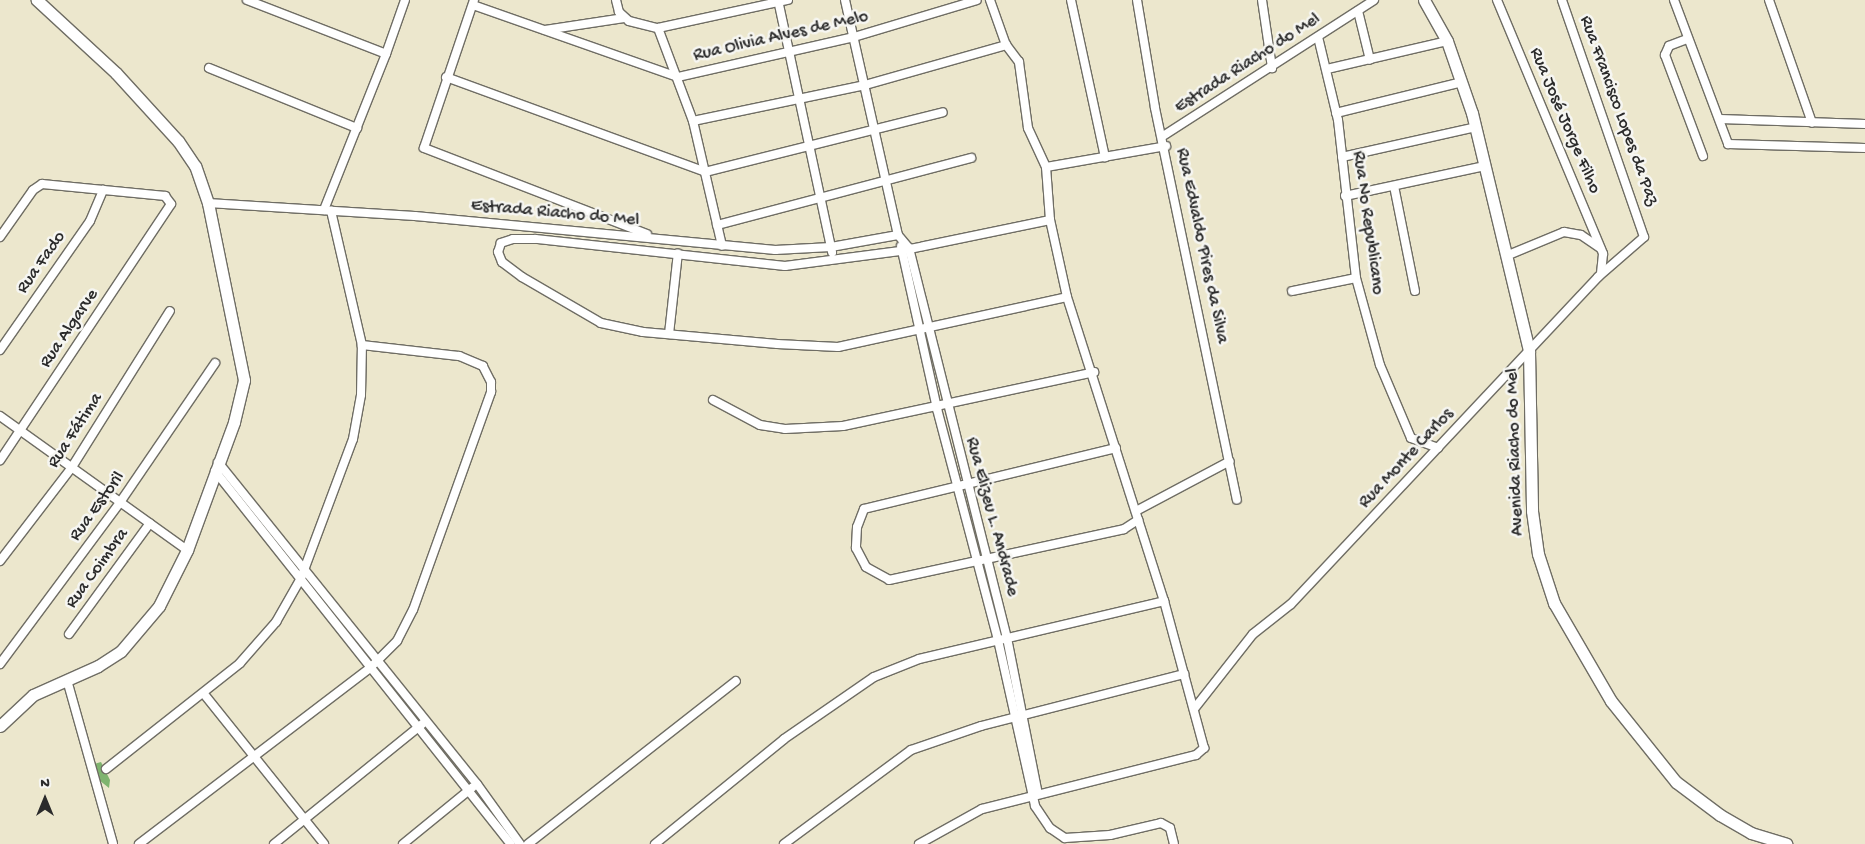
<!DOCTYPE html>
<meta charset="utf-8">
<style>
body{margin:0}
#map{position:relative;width:1865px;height:844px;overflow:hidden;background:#ece7cd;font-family:"Gochi Hand",sans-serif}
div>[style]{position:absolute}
.forest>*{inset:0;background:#7fb46f}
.roads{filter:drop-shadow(1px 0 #6f6d64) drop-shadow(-1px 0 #6f6d64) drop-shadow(0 1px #6f6d64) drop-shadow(0 -1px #6f6d64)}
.street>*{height:8px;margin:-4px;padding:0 4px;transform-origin:4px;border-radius:4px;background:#fff}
.secondary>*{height:11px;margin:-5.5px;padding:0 5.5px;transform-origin:5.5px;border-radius:5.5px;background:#fff}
span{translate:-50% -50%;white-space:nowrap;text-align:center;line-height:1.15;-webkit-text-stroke:5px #f6f6f2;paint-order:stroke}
.street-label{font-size:18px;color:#2b2b2b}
.north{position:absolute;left:20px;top:774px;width:50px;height:50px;-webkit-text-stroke:4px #f6f6f2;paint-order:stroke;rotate:0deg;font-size:14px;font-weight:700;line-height:20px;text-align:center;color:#2b2b2b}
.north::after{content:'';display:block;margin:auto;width:18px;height:22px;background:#2b2b2b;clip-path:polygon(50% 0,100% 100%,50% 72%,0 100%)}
</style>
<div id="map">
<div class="forest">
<div style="clip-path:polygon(101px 762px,110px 780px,109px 788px,99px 780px,94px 764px)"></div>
</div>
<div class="roads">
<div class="street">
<div style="left:247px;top:0;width:149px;rotate:21.2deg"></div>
<div style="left:386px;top:54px;width:168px;rotate:111.7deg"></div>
<div style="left:474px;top:0;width:156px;rotate:108.7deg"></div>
<div style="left:424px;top:148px;width:239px;rotate:21.1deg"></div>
<div style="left:616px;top:0;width:12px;rotate:76deg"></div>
<div style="left:619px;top:12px;width:13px;rotate:42deg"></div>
<div style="left:629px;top:21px;width:30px;rotate:14deg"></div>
<div style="left:658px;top:28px;width:99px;rotate:69.4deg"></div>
<div style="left:693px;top:121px;width:128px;rotate:76.9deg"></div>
<div style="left:778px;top:0;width:258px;rotate:77.9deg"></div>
<div style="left:845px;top:0;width:241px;rotate:77.3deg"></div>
<div style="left:898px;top:235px;width:17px;rotate:50deg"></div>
<div style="left:909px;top:248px;width:402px;rotate:75.9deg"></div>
<div style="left:1007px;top:638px;width:159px;rotate:78.8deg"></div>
<div style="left:1071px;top:0;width:161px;rotate:77.8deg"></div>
<div style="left:1137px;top:0;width:109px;rotate:80.5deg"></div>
<div style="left:1155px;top:108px;width:400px;rotate:78.2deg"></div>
<div style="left:1262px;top:0;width:69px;rotate:81.6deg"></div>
<div style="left:1497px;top:0;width:275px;rotate:67.3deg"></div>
<div style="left:1603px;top:254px;width:19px;rotate:96deg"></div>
<div style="left:1674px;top:0;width:154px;rotate:69.4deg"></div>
<div style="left:1728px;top:144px;width:137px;rotate:1.7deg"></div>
<div style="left:1769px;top:0;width:130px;rotate:70.7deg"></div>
<div style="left:473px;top:5px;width:217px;rotate:19.4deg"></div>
<div style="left:678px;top:77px;width:180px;rotate:-12.8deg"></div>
<div style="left:854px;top:37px;width:128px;rotate:-16.7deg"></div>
<div style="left:1358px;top:11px;width:50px;rotate:76.2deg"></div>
<div style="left:658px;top:28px;width:133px;rotate:-12.2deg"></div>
<div style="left:545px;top:30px;width:80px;rotate:-8.6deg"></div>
<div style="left:1318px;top:37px;width:85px;rotate:76.5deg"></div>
<div style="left:1338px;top:120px;width:159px;rotate:83.5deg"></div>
<div style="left:1356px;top:278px;width:90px;rotate:74.6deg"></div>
<div style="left:1380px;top:365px;width:79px;rotate:67deg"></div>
<div style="left:1411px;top:438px;width:29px;rotate:20deg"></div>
<div style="left:1687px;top:39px;width:19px;rotate:159deg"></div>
<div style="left:1669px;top:46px;width:10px;rotate:114deg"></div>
<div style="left:1665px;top:55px;width:108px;rotate:69.4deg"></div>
<div style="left:386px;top:54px;width:57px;rotate:-70.6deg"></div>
<div style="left:209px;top:68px;width:160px;rotate:22.1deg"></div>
<div style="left:1327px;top:69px;width:123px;rotate:-13.1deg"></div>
<div style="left:446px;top:77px;width:276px;rotate:20.1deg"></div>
<div style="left:705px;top:172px;width:245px;rotate:-14.1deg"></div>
<div style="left:1336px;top:113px;width:130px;rotate:-13.8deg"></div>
<div style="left:1720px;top:119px;width:145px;rotate:2deg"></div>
<div style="left:693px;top:121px;width:176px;rotate:-11.8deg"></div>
<div style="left:865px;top:85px;width:147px;rotate:-15.8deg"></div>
<div style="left:1163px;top:136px;width:251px;rotate:-32.8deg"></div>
<div style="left:1342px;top:157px;width:137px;rotate:-12.6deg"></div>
<div style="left:1046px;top:167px;width:122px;rotate:-9.9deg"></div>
<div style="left:1394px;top:186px;width:107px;rotate:78.7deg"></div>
<div style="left:1345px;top:196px;width:143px;rotate:-12.1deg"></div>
<div style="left:208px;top:203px;width:207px;rotate:3.6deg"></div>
<div style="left:415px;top:216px;width:362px;rotate:5.4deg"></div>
<div style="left:775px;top:250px;width:56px;rotate:-3.1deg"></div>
<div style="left:831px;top:247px;width:68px;rotate:-10.2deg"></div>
<div style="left:1050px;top:220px;width:153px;rotate:168.3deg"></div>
<div style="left:900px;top:251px;width:116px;rotate:172.6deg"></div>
<div style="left:785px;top:266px;width:251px;rotate:-173.8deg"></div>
<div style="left:535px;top:239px;width:22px;rotate:180deg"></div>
<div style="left:513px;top:239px;width:13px;rotate:162deg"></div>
<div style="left:501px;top:243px;width:9px;rotate:108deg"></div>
<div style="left:498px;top:252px;width:11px;rotate:68deg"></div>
<div style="left:502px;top:262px;width:25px;rotate:37deg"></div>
<div style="left:522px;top:277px;width:91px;rotate:30.2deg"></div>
<div style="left:601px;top:323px;width:43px;rotate:12.1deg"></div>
<div style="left:643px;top:332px;width:135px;rotate:5.1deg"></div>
<div style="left:777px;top:344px;width:61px;rotate:2.8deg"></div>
<div style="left:838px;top:347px;width:234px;rotate:-12.3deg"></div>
<div style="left:717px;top:225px;width:263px;rotate:-14.8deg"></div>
<div style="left:0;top:237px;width:57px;rotate:-54.9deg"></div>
<div style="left:33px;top:190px;width:11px;rotate:-34deg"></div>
<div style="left:42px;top:184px;width:124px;rotate:5.6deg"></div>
<div style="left:165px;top:196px;width:10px;rotate:53deg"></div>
<div style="left:171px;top:204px;width:308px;rotate:123.7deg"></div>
<div style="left:901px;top:246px;width:167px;rotate:77.5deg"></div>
<div style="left:937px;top:409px;width:239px;rotate:75.2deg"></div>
<div style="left:998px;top:640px;width:170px;rotate:77.4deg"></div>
<div style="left:1035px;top:806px;width:27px;rotate:56deg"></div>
<div style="left:1050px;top:828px;width:18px;rotate:34deg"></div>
<div style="left:1065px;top:838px;width:45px;rotate:-3.8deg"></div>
<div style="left:1110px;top:835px;width:52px;rotate:-13.2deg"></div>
<div style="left:1161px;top:823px;width:10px;rotate:29deg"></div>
<div style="left:1170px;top:828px;width:16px;rotate:76deg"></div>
<div style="left:1506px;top:256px;width:63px;rotate:-22.5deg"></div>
<div style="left:1564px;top:232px;width:17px;rotate:10deg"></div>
<div style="left:1581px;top:235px;width:23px;rotate:34deg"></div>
<div style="left:1292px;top:291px;width:65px;rotate:-11.5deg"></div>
<div style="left:669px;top:334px;width:81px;rotate:-83.7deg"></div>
<div style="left:0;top:350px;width:157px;rotate:-55.1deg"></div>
<div style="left:90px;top:221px;width:34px;rotate:-67deg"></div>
<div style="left:713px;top:400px;width:53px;rotate:28deg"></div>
<div style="left:760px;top:425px;width:25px;rotate:9deg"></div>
<div style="left:785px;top:429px;width:58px;rotate:-3deg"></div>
<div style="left:843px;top:426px;width:257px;rotate:-12.1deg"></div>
<div style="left:0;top:416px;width:230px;rotate:35.6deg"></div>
<div style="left:1116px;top:448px;width:259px;rotate:166.4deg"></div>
<div style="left:864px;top:509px;width:19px;rotate:111deg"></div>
<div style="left:857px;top:527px;width:21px;rotate:93deg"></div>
<div style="left:856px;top:548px;width:21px;rotate:62deg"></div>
<div style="left:866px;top:567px;width:26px;rotate:29deg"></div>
<div style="left:889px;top:580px;width:240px;rotate:-12.2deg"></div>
<div style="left:1124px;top:529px;width:17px;rotate:-33deg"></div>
<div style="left:218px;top:462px;width:413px;rotate:51.2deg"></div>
<div style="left:477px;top:784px;width:74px;rotate:54.4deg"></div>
<div style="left:215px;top:471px;width:476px;rotate:51.6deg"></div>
<div style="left:1136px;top:511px;width:106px;rotate:-28deg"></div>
<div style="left:0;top:561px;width:118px;rotate:-52.5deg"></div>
<div style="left:72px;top:467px;width:184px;rotate:-57.9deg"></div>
<div style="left:69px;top:634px;width:137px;rotate:-53.9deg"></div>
<div style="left:0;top:664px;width:203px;rotate:-53.4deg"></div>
<div style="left:121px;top:501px;width:167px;rotate:-55.7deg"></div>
<div style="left:67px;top:680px;width:170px;rotate:74.3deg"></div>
<div style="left:204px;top:694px;width:192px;rotate:51.3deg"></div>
<div style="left:1194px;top:709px;width:95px;rotate:-51.8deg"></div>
<div style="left:1253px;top:634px;width:48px;rotate:-38.3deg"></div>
<div style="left:1291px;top:604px;width:449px;rotate:-46.8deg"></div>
<div style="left:1598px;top:277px;width:61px;rotate:-41deg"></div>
<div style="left:1644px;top:237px;width:251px;rotate:-109.1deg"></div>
<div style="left:106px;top:769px;width:171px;rotate:-38.3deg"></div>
<div style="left:240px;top:663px;width:55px;rotate:-48.7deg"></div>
<div style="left:276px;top:622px;width:51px;rotate:-60.4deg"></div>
<div style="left:301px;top:578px;width:148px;rotate:-69.5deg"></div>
<div style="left:353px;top:439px;width:45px;rotate:-79.7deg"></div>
<div style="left:361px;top:395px;width:50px;rotate:-88.9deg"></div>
<div style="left:362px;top:345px;width:138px;rotate:-103deg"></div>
<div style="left:139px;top:844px;width:292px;rotate:-37.3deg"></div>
<div style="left:371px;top:667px;width:37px;rotate:-45deg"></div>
<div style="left:397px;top:641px;width:35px;rotate:-63deg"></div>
<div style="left:413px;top:610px;width:232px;rotate:-70.3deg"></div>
<div style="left:491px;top:392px;width:10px;rotate:-90deg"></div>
<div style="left:491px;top:382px;width:18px;rotate:-117deg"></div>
<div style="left:483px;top:366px;width:26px;rotate:-157deg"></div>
<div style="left:459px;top:356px;width:98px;rotate:-173.5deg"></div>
<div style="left:274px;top:844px;width:191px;rotate:-39deg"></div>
<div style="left:403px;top:844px;width:90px;rotate:-39.2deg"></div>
<div style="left:528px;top:844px;width:264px;rotate:-38.1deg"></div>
<div style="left:655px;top:844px;width:166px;rotate:-39.1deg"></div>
<div style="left:784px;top:739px;width:109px;rotate:-34.6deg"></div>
<div style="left:874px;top:677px;width:48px;rotate:-21.8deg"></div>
<div style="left:919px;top:659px;width:252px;rotate:-13.3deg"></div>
<div style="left:784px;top:844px;width:158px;rotate:-36.5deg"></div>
<div style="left:911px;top:750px;width:74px;rotate:-18.9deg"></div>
<div style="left:981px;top:726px;width:210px;rotate:-14.4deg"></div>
<div style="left:919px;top:844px;width:72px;rotate:-29.1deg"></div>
<div style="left:982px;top:809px;width:221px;rotate:-14.2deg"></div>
<div style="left:1196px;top:755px;width:11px;rotate:-41deg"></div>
<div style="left:1204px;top:748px;width:152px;rotate:-105.2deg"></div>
<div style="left:1164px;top:601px;width:319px;rotate:-107.7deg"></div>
<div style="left:1067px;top:297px;width:79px;rotate:-102.4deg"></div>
<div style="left:1050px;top:220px;width:53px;rotate:-94.3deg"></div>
<div style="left:1046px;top:167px;width:43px;rotate:-114.8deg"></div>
<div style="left:1028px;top:128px;width:67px;rotate:-97.8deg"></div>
<div style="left:1019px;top:62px;width:21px;rotate:-127deg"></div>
<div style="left:1006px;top:45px;width:48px;rotate:-109.6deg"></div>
</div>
<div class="secondary">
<div style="left:1424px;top:0;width:47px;rotate:60.7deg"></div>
<div style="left:1447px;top:41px;width:76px;rotate:70.9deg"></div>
<div style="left:1472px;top:113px;width:245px;rotate:76.5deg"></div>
<div style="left:1529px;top:351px;width:160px;rotate:88.9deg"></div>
<div style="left:1532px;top:511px;width:43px;rotate:82.1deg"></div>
<div style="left:1538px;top:554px;width:52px;rotate:71.9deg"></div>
<div style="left:1554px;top:603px;width:113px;rotate:59.8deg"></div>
<div style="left:1611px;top:701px;width:104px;rotate:51.3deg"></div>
<div style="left:1676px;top:782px;width:55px;rotate:36.9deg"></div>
<div style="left:1720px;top:815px;width:36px;rotate:30deg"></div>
<div style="left:1751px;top:833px;width:37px;rotate:17deg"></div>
<div style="left:0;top:726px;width:45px;rotate:-43.2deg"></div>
<div style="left:33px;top:695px;width:71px;rotate:-24deg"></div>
<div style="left:98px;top:666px;width:27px;rotate:-33deg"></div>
<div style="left:121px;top:651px;width:59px;rotate:-49.8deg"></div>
<div style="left:159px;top:606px;width:63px;rotate:-63.4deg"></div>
<div style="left:187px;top:550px;width:136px;rotate:-69.8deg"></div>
<div style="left:234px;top:422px;width:43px;rotate:-76.6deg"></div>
<div style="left:244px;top:380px;width:181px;rotate:-101.5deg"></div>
<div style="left:208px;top:203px;width:39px;rotate:-109deg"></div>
<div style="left:195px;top:166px;width:30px;rotate:-124deg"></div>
<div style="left:178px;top:141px;width:92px;rotate:-132.4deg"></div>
<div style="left:116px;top:73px;width:108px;rotate:-137.3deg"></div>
</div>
</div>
<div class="street-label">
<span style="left:781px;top:37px;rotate:-13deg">Rua Olivia Alves de Melo</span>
<span style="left:1248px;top:64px;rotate:-33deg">Estrada Riacho do Mel</span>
<span style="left:1618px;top:111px;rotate:70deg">Rua Francisco Lopes da Paz</span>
<span style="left:1564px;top:121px;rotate:67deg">Rua José Jorge Filho</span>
<span style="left:555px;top:214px;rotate:5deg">Estrada Riacho do Mel</span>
<span style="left:1367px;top:223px;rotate:82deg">Rua No Republicano</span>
<span style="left:1201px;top:246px;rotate:78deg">Rua Edvaldo Pires da Silva</span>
<span style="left:42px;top:263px;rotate:-55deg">Rua Fado</span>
<span style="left:70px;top:329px;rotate:-56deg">Rua Algarve</span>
<span style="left:76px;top:431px;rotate:-57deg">Rua Fátima</span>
<span style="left:1516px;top:452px;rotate:-92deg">Avenida Riacho do Mel</span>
<span style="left:1407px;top:459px;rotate:-47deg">Rua Monte Carlos</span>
<span style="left:98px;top:507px;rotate:-54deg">Rua Estoril</span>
<span style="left:991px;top:517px;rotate:75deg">Rua Elizeu L. Andrade</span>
<span style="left:98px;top:569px;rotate:-54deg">Rua Coimbra</span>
</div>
<div class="north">N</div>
</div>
